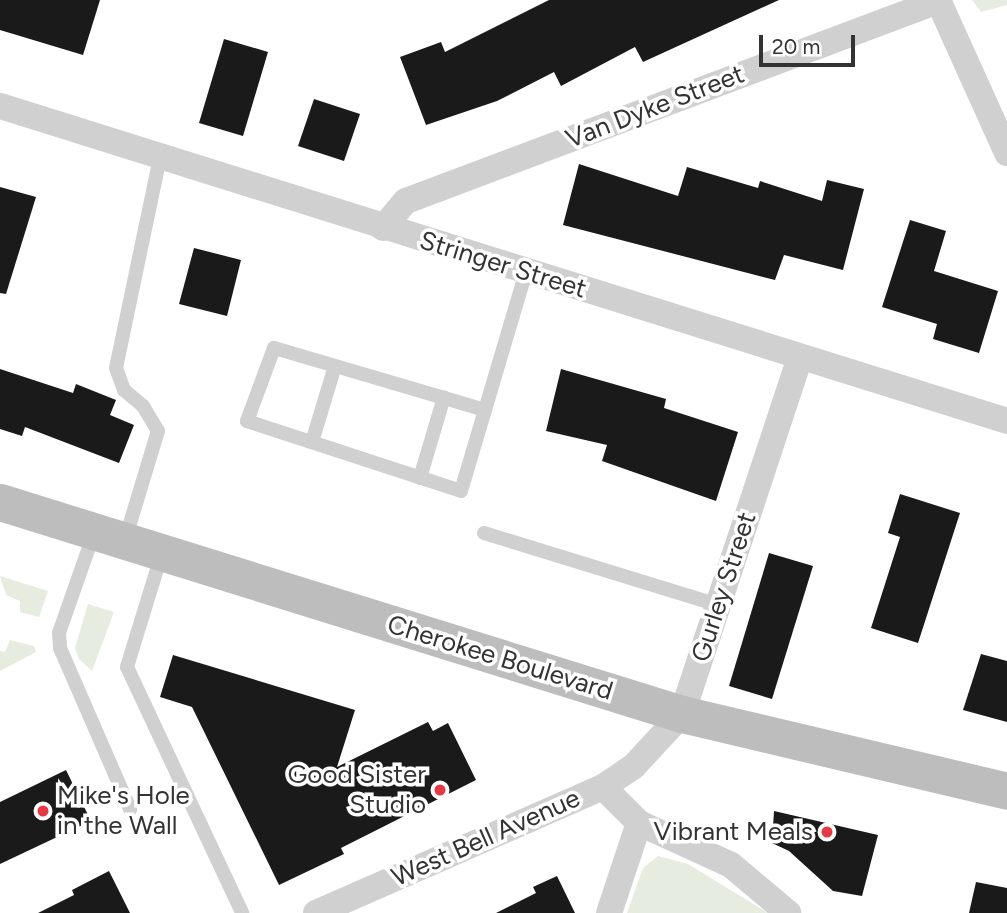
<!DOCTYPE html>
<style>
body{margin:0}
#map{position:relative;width:1007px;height:913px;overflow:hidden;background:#fff;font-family:Figtree,sans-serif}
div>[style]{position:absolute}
.green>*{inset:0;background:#e6ecdf}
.building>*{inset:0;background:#1a1a1a}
.service>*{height:14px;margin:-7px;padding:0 7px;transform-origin:7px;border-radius:7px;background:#d0d0d0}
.minor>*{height:26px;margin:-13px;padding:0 13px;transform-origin:13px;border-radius:13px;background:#d0d0d0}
.secondary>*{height:37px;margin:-18.5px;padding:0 18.5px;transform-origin:18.5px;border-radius:18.5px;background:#bdbdbd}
.dots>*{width:19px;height:19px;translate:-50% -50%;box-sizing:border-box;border:4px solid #fff;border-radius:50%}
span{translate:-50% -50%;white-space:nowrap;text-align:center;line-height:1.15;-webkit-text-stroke:7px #fff;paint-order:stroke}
.street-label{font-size:26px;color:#333}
.poi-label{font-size:26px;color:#333}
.right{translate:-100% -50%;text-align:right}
.left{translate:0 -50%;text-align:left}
.scale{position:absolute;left:759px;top:35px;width:96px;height:32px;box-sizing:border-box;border:4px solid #333;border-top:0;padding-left:9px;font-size:21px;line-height:24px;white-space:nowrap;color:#333;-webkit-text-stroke:5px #fff;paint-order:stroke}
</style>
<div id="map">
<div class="green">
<div style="clip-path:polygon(972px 0,1007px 0,1007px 5px,981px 12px)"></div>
<div style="clip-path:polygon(0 576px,48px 591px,39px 617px,20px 612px,20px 601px,6px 595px)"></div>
<div style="clip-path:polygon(88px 604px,114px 612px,92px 671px,79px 659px,75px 648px)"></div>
<div style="clip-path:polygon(10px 640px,34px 646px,36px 652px,0 671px,0 651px,5px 652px)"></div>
<div style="clip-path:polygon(658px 856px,688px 864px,768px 913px,627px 913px,643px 868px)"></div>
</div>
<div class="building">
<div style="clip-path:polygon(0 0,100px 0,83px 55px,0 30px)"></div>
<div style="clip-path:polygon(549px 0,779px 0,643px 62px,635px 47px,561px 86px,554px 72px,497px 101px,426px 125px,400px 57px,441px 42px,445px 52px)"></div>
<div style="clip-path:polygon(224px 39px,268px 52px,243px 136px,199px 123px)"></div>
<div style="clip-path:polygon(314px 99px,360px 114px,344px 161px,298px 146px)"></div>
<div style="clip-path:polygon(579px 164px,678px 196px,687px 167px,758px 188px,760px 181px,822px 201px,827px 180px,864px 189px,843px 270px,784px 255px,775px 280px,563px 225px)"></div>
<div style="clip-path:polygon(0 187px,36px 197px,6px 294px,0 293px)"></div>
<div style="clip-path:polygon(910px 220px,946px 231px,934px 271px,998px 291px,979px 353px,933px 339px,937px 324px,882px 307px)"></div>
<div style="clip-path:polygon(194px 248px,241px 260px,227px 316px,179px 304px)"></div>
<div style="clip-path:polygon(0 369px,73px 393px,76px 384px,116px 400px,110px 415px,134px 425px,119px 463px,25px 427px,22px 436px,0 429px)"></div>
<div style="clip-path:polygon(561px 369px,666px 399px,664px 408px,738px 432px,716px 501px,602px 461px,607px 445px,546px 431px)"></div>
<div style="clip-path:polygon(900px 494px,960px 513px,918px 643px,871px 628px,900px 537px,888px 533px)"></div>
<div style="clip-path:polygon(769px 553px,813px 566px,772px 699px,729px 686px)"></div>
<div style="clip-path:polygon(981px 654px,1007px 661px,1007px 722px,963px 710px)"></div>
<div style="clip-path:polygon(173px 655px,355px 710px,337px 767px,428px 722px,433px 731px,448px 723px,476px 780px,341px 848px,344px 854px,279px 885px,192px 707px,160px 697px)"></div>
<div style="clip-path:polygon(66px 770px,91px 821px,0 864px,0 802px)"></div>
<div style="clip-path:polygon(774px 811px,878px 835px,862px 896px,833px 891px,789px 851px,772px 843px)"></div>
<div style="clip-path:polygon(109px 871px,130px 913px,38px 913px,74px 895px,72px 890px)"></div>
<div style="clip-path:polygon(557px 876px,575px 913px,496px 913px,536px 893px,533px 887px)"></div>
<div style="clip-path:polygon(976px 882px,1007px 888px,1007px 913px,969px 913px)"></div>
</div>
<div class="service">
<div style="left:485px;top:410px;width:220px;rotate:-163.6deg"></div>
<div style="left:274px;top:348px;width:78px;rotate:110.3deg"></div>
<div style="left:247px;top:421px;width:225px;rotate:18.1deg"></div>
<div style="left:461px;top:491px;width:228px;rotate:-73.5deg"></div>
<div style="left:312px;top:442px;width:79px;rotate:-73.2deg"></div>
<div style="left:420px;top:478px;width:84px;rotate:-73.5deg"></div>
<div style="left:94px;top:533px;width:106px;rotate:109.3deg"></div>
<div style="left:59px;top:633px;width:15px;rotate:86deg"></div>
<div style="left:60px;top:648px;width:176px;rotate:66.5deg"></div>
<div style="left:484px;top:533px;width:245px;rotate:17.1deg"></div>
<div style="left:125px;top:540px;width:114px;rotate:-73.2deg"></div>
<div style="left:158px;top:431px;width:29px;rotate:-121deg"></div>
<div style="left:143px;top:406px;width:25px;rotate:-140deg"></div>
<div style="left:124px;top:390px;width:23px;rotate:-110deg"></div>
<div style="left:116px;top:368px;width:216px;rotate:-78.2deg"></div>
<div style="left:162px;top:553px;width:119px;rotate:107.1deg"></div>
<div style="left:127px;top:667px;width:272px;rotate:64.9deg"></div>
</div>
<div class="minor">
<div style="left:938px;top:0;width:168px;rotate:65.7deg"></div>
<div style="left:0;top:106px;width:1055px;rotate:17.37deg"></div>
<div style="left:383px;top:228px;width:35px;rotate:-50deg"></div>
<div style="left:406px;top:201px;width:568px;rotate:-20.6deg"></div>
<div style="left:603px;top:787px;width:51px;rotate:45deg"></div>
<div style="left:639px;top:823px;width:101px;rotate:24.5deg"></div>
<div style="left:731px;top:865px;width:75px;rotate:40.1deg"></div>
<div style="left:316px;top:913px;width:313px;rotate:-23.7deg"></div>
<div style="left:603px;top:787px;width:36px;rotate:-34deg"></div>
<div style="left:633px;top:767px;width:72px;rotate:-47.2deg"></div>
<div style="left:682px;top:714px;width:375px;rotate:-71.7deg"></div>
<div style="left:609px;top:913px;width:95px;rotate:-71.6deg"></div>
</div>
<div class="secondary">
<div style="left:0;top:502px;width:714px;rotate:17.27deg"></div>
<div style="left:682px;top:714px;width:334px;rotate:13.3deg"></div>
</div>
<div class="dots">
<div style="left:440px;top:790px;background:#e63946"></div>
<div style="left:43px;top:811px;background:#e63946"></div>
<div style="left:827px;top:832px;background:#e63946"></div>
</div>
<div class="street-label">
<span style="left:655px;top:107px;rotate:-21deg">Van Dyke Street</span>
<span style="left:503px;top:265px;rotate:17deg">Stringer Street</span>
<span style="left:724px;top:587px;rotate:-72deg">Gurley Street</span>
<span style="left:500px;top:658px;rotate:17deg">Cherokee Boulevard</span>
<span style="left:486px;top:838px;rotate:-24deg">West Bell Avenue</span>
</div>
<div class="poi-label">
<span class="right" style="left:426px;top:790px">Good Sister<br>Studio</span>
<span class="left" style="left:57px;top:811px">Mike's Hole<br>in the Wall</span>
<span class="right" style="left:813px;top:832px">Vibrant Meals</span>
</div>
<div class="scale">20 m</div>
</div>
